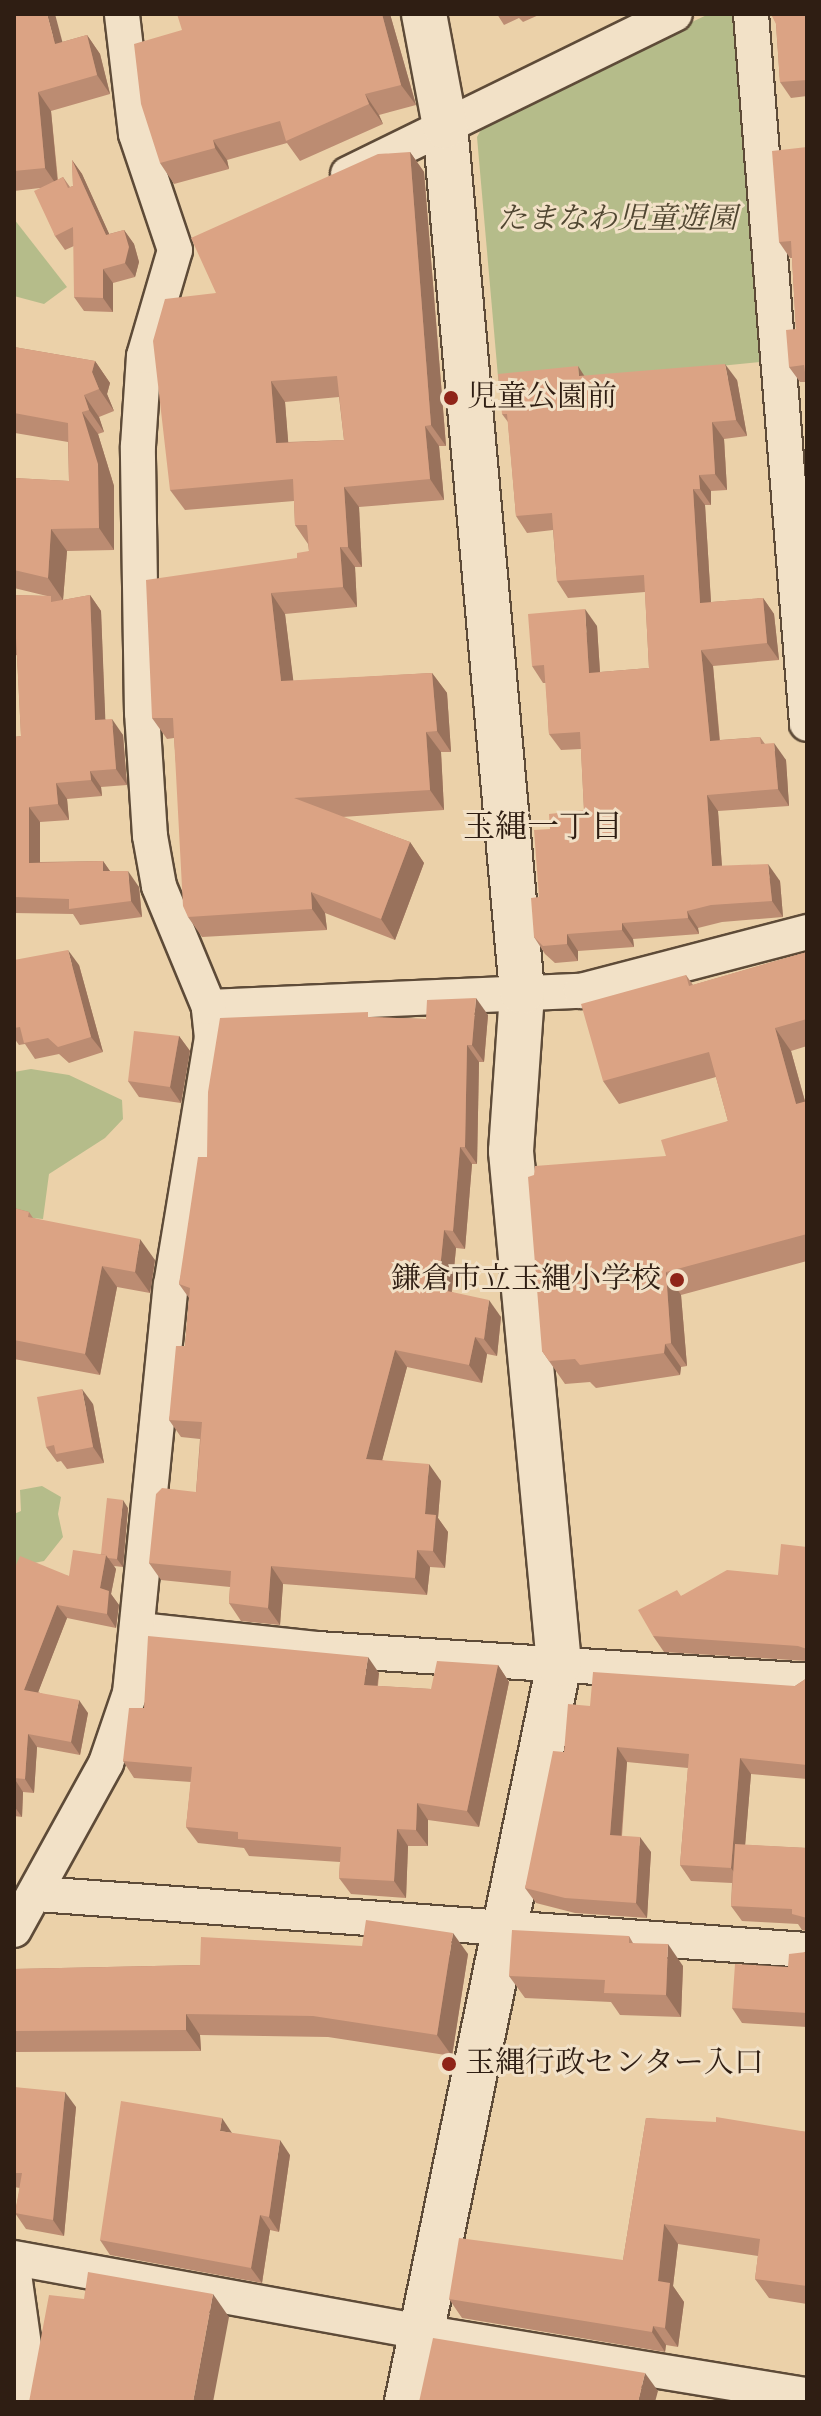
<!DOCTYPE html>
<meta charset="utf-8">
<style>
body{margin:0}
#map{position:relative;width:821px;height:2416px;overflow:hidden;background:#ebd1a9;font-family:Vollkorn,"Noto Serif JP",serif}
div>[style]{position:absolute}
.green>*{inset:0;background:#b5bc8a}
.roads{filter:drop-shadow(2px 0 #5e4b38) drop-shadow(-2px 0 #5e4b38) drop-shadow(0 2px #5e4b38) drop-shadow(0 -2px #5e4b38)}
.street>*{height:34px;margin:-17px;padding:0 17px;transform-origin:17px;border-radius:17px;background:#f2e1c7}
.secondary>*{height:44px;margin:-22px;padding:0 22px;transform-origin:22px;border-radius:22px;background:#f2e1c7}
.wall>*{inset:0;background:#bc8c72}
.shaded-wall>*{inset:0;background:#99725c}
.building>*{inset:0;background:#dba384}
.dots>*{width:22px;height:22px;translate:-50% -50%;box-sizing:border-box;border:4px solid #f2e1c7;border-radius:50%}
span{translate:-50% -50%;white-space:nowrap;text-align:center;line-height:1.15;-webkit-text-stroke:6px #f2e1c7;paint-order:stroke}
.park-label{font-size:30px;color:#504631;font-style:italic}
.poi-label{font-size:30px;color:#2f1e13}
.left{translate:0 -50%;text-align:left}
.right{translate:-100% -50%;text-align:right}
.neighbourhood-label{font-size:32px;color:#2f1e13}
.frame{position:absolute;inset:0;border:16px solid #2f1e13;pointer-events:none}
</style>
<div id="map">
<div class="green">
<div style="clip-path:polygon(709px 14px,734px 14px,760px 362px,499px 388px,477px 137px,488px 117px)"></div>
<div style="clip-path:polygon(14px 219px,67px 287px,44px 304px,14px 296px)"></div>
<div style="clip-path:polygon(31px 1069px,69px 1075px,122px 1100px,123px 1119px,105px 1138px,49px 1174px,43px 1219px,14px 1216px,14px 1072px)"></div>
<div style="clip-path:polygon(42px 1486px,61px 1497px,58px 1514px,63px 1537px,44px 1561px,14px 1567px,14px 1514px,21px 1511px,20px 1490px)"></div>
</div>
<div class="roads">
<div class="street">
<div style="left:751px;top:14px;width:712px;rotate:85.49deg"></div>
<div style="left:348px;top:174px;width:364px;rotate:-26.1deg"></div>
<div style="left:209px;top:1007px;width:372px;rotate:-2.5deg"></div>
<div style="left:581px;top:991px;width:234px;rotate:-14.6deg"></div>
<div style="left:140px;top:1630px;width:179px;rotate:6.1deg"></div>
<div style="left:318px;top:1649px;width:490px;rotate:3.7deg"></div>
<div style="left:38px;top:1894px;width:771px;rotate:4.17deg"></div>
<div style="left:14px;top:1930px;width:191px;rotate:-61.1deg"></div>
<div style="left:106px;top:1763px;width:74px;rotate:-71.1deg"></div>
<div style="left:130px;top:1693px;width:410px;rotate:-84.3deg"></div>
<div style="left:171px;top:1285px;width:250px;rotate:-80.6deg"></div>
<div style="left:212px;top:1038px;width:31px;rotate:-96deg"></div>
<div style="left:209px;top:1007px;width:131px;rotate:-112.5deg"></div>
<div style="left:159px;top:886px;width:51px;rotate:-100.2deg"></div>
<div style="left:150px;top:836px;width:123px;rotate:-93.7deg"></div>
<div style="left:142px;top:713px;width:267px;rotate:-90.9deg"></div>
<div style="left:138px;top:446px;width:90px;rotate:-86.2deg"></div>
<div style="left:144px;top:356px;width:110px;rotate:-73.7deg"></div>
<div style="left:175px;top:250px;width:122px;rotate:-108.6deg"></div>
<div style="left:136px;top:134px;width:121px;rotate:-96.7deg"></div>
<div style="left:14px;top:2258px;width:414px;rotate:10.3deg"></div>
<div style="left:421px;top:2332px;width:391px;rotate:9.3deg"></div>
<div style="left:14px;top:2274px;width:101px;rotate:82deg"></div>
<div style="left:28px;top:2374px;width:28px;rotate:100deg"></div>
</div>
<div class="secondary">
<div style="left:407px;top:2402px;width:753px;rotate:-78.36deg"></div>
<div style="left:559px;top:1664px;width:515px;rotate:-95.35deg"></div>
<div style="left:511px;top:1151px;width:159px;rotate:-86deg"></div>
<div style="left:522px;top:992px;width:869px;rotate:-95.08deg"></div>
<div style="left:445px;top:126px;width:114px;rotate:-100.6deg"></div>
</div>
</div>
<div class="wall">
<div style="clip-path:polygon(14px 14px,62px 42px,87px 35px,100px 54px,110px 94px,51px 111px,58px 180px,63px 177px,70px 187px,73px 186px,72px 160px,82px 174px,109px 234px,124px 230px,134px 244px,139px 262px,135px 277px,113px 283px,113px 312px,84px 311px,74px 297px,74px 246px,65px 250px,55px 236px,40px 188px,14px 191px)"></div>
<div style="clip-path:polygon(390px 14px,416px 105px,379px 115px,383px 124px,300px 161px,287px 143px,227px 160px,229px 169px,174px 184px,160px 163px,182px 30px)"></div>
<div style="clip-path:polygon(497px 14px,541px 14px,523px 22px,519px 18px,504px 25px)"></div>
<div style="clip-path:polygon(807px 14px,807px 96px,791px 98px,780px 82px,776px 24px)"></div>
<div style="clip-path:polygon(807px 147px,806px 382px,800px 382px,789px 367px,796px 329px,792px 258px,790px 258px,779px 242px)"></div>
<div style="clip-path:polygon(evenodd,410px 152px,424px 172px,446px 446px,439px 446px,444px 500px,359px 507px,362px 567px,355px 567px,357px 607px,285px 614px,293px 681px,432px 673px,447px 693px,451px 752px,441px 752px,444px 810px,342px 817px,410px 842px,424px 863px,395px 940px,325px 913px,327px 930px,202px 937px,188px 917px,174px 738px,167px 739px,152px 718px,309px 551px,308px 544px,295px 525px,294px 501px,185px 510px,170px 490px,216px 293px,410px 152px,339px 397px,344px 440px,288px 442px,285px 402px,339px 397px)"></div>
<div style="clip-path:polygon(14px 347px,95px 361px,110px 383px,107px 394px,114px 411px,99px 417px,104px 432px,98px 434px,114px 486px,114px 550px,67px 551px,63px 600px,90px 595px,101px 611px,105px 719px,123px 735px,127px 785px,101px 787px,102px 796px,67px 799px,69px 820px,40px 822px,40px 862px,103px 861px,110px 871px,139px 887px,142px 917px,80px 925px,73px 914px,14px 913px,14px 737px,21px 736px,17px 655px,14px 656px,14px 595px,47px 596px,14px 588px,14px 478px,69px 481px,68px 442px,15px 433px,14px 438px)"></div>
<div style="clip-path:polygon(585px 376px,737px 380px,747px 436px,724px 439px,727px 490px,711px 491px,711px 505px,705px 505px,711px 602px,763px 598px,774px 614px,779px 660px,713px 666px,720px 740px,760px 737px,765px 744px,786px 760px,789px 806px,718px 811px,722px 866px,780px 881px,783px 917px,722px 922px,698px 928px,699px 934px,633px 939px,634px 947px,578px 951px,578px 961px,555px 963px,545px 954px,534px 937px,539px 897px,550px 829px,584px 810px,581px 749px,561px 750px,549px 734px,546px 683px,543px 683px,532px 666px,597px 626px,600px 672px,649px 668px,645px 592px,568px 598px,557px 581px,553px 530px,527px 533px,516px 516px,508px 422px,502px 414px)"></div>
<div style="clip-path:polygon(807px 952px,807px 1046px,791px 1051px,805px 1101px,807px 1101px,807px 1261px,681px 1295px,687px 1366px,681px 1367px,680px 1375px,596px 1388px,590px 1382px,565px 1384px,542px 1351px,666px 1156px,728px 1121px,716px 1077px,619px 1104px,603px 1081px,686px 975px,693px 985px)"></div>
<div style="clip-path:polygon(14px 960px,79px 965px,103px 1052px,69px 1063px,59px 1054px,35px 1059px,25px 1044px,19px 1045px,14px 1038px)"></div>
<div style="clip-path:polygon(488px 1015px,484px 1062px,479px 1062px,477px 1164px,472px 1164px,465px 1249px,456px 1248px,452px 1292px,501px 1317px,497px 1356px,487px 1354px,482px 1383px,407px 1367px,382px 1460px,441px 1481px,438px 1518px,448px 1532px,445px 1568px,430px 1567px,427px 1595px,283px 1584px,280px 1625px,241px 1621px,229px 1603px,230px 1587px,161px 1580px,149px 1563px,196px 1492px,200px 1439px,181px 1437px,169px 1420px,185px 1346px,189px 1298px,179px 1284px,207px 1157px,371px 1017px,426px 1019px)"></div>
<div style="clip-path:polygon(179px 1036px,190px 1051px,181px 1103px,139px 1097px,128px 1081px)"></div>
<div style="clip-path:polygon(14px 1208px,29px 1212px,33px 1218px,155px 1260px,150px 1293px,117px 1287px,100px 1375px,14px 1359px)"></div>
<div style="clip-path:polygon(93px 1404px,104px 1463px,67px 1469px,61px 1461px,57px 1462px,46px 1447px)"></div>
<div style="clip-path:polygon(128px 1508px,123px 1567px,114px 1566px,116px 1569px,111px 1594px,119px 1605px,116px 1628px,67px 1618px,38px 1692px,88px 1713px,80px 1755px,37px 1747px,34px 1793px,23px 1792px,22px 1817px,14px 1816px,14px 1570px,69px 1576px,101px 1554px)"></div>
<div style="clip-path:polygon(807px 1547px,807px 1661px,664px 1652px,653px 1636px,681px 1596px,778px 1575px)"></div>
<div style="clip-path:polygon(498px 1665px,509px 1682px,479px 1827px,428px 1820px,428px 1846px,408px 1846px,406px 1898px,351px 1894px,339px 1878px,340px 1862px,249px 1856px,244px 1848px,198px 1843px,186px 1827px,191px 1782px,134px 1778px,123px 1761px,144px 1708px,379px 1673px,378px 1686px,431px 1689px)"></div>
<div style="clip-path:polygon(807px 1678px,807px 1779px,751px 1774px,745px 1845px,807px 1848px,807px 1931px,802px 1930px,798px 1924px,742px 1921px,731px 1906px,732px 1883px,691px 1881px,680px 1865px,688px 1768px,627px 1762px,622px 1836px,651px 1852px,647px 1918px,575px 1913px,536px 1903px,525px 1888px,564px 1752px,590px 1706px,795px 1686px)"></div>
<div style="clip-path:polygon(629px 1936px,633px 1943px,683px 1966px,681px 2017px,620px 2015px,611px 2002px,525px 1998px,509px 1976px)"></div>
<div style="clip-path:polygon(807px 1950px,807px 2027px,742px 2023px,732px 2008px,788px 1967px)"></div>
<div style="clip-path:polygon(468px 1954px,452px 2056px,328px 2037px,200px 2035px,201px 2051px,14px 2052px,14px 1969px,200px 1965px)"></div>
<div style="clip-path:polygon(14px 2087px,76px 2107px,64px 2236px,26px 2229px,15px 2213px,20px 2188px,14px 2187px)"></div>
<div style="clip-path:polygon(646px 2118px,807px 2132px,807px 2304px,769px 2298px,755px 2279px,758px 2256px,678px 2244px,673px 2286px,684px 2302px,678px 2347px,666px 2345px,665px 2352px,462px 2318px,449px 2299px,623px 2260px)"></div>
<div style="clip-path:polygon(290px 2155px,279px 2232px,270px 2230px,262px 2283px,110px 2255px,100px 2240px)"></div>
</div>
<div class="shaded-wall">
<div style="clip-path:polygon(47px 14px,55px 14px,68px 63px,55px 44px)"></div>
<div style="clip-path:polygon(382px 14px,390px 14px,416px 105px,401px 85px)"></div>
<div style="clip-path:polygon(87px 35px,100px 54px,110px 94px,97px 75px)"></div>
<div style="clip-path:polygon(38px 92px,51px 111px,58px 187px,45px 168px)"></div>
<div style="clip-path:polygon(365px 94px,379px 115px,383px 124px,369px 104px)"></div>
<div style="clip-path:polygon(213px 140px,227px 160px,229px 169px,215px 148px)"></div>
<div style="clip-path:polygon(410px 152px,424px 172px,446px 446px,431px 425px)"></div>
<div style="clip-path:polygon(72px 160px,82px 174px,116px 249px,106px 235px)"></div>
<div style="clip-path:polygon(124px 230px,134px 244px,139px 262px,135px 277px,125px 263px)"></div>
<div style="clip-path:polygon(103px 269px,113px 283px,113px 312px,103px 298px)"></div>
<div style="clip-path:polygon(95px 361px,110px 383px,107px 394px,114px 411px,99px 389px,92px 372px)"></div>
<div style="clip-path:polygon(725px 364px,737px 380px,747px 436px,736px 420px)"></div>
<div style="clip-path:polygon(578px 366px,589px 383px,579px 376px)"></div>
<div style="clip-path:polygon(271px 381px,285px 402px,290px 464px,276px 443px)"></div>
<div style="clip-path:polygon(84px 395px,99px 417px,104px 432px,89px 410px)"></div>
<div style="clip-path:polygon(82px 412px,98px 434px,114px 486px,114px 550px,99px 528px)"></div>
<div style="clip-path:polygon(712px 422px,724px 439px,727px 490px,715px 474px)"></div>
<div style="clip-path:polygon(425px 426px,439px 446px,444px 500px,430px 479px)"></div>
<div style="clip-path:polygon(699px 475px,711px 491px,711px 505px,700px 489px)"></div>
<div style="clip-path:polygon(344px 487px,359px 507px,362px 567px,348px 547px)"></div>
<div style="clip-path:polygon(693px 489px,705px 505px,712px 620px,700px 603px)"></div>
<div style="clip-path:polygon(51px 529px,67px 551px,63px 600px,48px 578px)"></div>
<div style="clip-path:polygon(340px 547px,355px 567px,357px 607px,343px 587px)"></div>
<div style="clip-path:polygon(271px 593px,285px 614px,296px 702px,281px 681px)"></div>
<div style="clip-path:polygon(90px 595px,101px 611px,106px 736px,95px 720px)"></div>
<div style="clip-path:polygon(763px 598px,774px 614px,779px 660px,767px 643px)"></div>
<div style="clip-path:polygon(585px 609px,597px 626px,601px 689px,589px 673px)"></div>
<div style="clip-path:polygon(701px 650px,713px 666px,721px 758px,710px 741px)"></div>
<div style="clip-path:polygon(432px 673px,447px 693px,451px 752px,437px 731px)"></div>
<div style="clip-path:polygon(112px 719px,123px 735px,127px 785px,116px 769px)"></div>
<div style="clip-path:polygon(426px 732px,441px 752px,444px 810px,430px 790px)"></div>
<div style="clip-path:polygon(774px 743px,786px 760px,789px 806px,778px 789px)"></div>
<div style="clip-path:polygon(90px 771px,101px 787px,102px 796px,91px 780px)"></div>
<div style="clip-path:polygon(56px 783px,67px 799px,69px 820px,58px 804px)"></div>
<div style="clip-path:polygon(707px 795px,718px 811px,723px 882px,712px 866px)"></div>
<div style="clip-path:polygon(29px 807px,40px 822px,40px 879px,29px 863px)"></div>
<div style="clip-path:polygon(410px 842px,424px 863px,395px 940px,381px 919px)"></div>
<div style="clip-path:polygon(103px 861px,114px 877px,103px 871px)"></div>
<div style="clip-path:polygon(768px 864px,780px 881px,783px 917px,772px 901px)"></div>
<div style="clip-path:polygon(128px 871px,139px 887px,142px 917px,131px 901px)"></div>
<div style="clip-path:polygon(311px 892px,325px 913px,327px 930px,312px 909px)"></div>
<div style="clip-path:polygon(687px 911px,698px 928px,699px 934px,688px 918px)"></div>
<div style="clip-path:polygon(622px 923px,633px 939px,634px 947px,622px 930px)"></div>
<div style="clip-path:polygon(567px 934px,578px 951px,578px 961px,567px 944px)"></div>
<div style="clip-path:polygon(68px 950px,79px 965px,103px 1052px,91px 1037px)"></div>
<div style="clip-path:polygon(476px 998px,488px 1015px,484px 1062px,472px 1045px)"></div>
<div style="clip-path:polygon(775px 1028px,791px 1051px,807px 1109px,796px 1104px)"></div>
<div style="clip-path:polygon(179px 1036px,190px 1051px,181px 1103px,170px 1087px)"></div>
<div style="clip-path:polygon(467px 1045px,479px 1062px,477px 1164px,465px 1147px)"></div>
<div style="clip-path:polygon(460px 1147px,472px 1164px,465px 1249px,453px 1231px)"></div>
<div style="clip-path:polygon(444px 1230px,456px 1248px,450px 1307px,438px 1289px)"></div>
<div style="clip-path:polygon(140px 1239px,155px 1260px,150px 1293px,135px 1272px)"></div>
<div style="clip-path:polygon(102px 1266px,117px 1287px,100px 1375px,85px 1354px)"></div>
<div style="clip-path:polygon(666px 1272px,681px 1295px,687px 1366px,671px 1343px)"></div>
<div style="clip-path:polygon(489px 1300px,501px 1317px,497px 1356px,484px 1339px)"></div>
<div style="clip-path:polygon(475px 1337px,487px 1354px,482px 1383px,469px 1365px)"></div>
<div style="clip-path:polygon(665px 1344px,681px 1367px,680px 1375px,664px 1353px)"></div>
<div style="clip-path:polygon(395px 1350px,407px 1367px,378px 1476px,366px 1459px)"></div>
<div style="clip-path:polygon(82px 1389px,93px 1404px,104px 1463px,93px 1447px)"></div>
<div style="clip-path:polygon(429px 1464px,441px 1481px,438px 1518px,448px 1532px,445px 1568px,433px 1551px,425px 1514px)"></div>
<div style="clip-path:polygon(123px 1500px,128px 1508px,123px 1567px,117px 1559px)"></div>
<div style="clip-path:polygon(417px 1550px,430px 1567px,427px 1595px,415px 1578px)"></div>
<div style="clip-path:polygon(106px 1555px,116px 1569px,111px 1594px,119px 1605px,116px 1628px,107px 1614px,100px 1588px)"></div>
<div style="clip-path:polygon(271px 1566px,283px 1584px,280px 1625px,268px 1608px)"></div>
<div style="clip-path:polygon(57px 1605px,67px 1618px,34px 1703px,24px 1690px)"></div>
<div style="clip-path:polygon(368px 1657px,379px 1673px,375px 1701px,364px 1685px)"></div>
<div style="clip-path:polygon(498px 1665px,509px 1682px,479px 1827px,467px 1811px)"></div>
<div style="clip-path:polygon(79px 1700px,88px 1713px,80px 1755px,71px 1742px)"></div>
<div style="clip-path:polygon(28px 1734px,37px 1747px,34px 1793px,25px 1779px)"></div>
<div style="clip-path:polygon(617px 1747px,627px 1762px,620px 1850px,610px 1835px)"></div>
<div style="clip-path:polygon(740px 1758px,751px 1774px,742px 1883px,731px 1868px)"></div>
<div style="clip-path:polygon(14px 1778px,23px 1792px,22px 1817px,14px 1806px)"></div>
<div style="clip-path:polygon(417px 1803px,428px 1820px,428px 1846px,416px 1830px)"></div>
<div style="clip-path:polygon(397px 1829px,408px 1846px,406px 1898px,394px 1881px)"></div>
<div style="clip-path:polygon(640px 1837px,651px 1852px,647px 1918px,636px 1903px)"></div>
<div style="clip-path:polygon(453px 1933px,468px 1954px,452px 2056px,437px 2035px)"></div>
<div style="clip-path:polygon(668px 1944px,683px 1966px,681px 2017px,666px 1995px)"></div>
<div style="clip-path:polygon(186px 2014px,200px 2035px,201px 2051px,186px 2030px)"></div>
<div style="clip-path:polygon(65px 2092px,76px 2107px,64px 2236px,53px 2220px)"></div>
<div style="clip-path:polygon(222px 2118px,232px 2133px,220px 2131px)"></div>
<div style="clip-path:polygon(280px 2140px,290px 2155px,279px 2232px,269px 2217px)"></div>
<div style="clip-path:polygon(260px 2215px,270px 2230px,262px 2283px,251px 2268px)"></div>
<div style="clip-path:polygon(664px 2224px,678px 2244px,673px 2286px,684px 2302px,678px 2347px,665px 2328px,658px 2281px)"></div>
<div style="clip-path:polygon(213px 2294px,229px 2317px,213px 2402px,193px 2402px)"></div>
<div style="clip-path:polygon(653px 2326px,666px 2345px,665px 2352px,652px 2332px)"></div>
<div style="clip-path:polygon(645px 2373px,658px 2391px,655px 2402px,638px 2402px)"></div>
</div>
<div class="building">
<div style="clip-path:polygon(14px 14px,47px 14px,55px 44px,87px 35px,97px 75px,38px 92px,45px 168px,14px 171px)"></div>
<div style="clip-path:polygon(177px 14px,382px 14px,401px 85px,365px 94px,369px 104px,286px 141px,280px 121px,213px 140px,215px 148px,160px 163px,141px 104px,134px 44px,182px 30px)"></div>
<div style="clip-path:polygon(771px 14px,807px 14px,807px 80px,780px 82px,776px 24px)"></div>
<div style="clip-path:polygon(807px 147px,807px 386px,804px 365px,789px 367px,786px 330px,796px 329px,791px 241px,779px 242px,772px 151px)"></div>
<div style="clip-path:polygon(evenodd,410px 152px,431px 425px,425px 426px,430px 479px,344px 487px,348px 547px,340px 547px,343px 587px,271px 593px,281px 681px,432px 673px,437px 731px,426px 732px,430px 790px,294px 798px,410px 842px,381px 919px,311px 892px,312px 909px,188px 917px,183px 906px,173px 718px,152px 718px,146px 580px,297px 558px,297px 553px,309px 551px,307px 525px,295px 525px,293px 479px,170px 490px,153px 341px,165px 299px,216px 293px,191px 238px,378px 154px,410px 152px,337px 376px,344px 440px,276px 443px,271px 381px,337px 376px)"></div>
<div style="clip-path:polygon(72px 160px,106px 235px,124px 230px,129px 247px,125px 263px,103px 269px,103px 298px,74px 297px,73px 227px,55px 236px,34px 191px,63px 177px,68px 188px,73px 186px)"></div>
<div style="clip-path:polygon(14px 347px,95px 361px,92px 372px,99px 389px,84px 395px,89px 410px,82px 412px,98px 464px,99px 528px,51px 529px,48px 578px,14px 570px,14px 478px,69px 481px,68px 423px,14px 413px)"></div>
<div style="clip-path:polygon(725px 364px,736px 420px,712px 422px,715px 474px,699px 475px,700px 489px,693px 489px,700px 603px,763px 598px,767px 643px,701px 650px,710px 741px,760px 737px,761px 744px,774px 743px,778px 789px,707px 795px,712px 866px,768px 864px,772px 901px,711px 905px,687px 911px,688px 918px,622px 923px,622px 930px,567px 934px,567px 944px,543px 946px,534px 937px,531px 898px,539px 897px,534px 830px,550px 829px,549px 814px,584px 810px,580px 732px,549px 734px,544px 665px,532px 666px,528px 614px,585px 609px,589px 673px,649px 668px,644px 575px,557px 581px,552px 513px,516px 516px,507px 414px,502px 414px,498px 374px,578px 366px,579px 376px)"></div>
<div style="clip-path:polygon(14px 595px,51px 596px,51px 602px,90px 595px,95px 720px,112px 719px,116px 769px,90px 771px,91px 780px,56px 783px,58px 804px,29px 807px,29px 863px,103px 861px,103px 871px,128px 871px,131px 901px,69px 909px,69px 899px,14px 897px,14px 737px,21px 736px,16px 638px,14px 638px)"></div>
<div style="clip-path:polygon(68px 950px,91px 1037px,58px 1047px,48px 1038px,24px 1043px,20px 1027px,14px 1028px,14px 960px)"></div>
<div style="clip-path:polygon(807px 952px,807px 1019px,775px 1028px,796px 1104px,807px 1101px,807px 1234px,666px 1272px,671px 1343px,665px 1344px,664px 1353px,580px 1365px,575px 1359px,549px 1361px,542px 1351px,528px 1177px,534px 1175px,535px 1166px,666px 1156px,661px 1140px,728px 1121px,709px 1052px,603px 1081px,581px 1004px,686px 975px,689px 986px)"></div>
<div style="clip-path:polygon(476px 998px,472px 1045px,467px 1045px,465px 1147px,460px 1147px,453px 1231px,444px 1230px,438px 1289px,489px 1300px,484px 1339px,475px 1337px,469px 1365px,395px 1350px,366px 1459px,429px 1464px,425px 1514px,436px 1515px,433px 1551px,417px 1550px,415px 1578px,271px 1566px,268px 1608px,229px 1603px,231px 1571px,149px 1563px,156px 1494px,162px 1488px,196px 1492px,202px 1422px,169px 1420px,176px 1346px,185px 1346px,190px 1288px,179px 1284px,198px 1157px,207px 1157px,208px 1092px,220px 1018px,368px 1012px,368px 1017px,426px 1019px,427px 1000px)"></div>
<div style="clip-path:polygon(134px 1031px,179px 1036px,170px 1087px,128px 1081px)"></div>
<div style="clip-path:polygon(14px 1208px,29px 1212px,28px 1217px,140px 1239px,135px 1272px,102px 1266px,85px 1354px,14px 1340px)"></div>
<div style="clip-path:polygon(82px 1389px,93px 1447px,56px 1454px,54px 1445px,46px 1447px,37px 1397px)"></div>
<div style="clip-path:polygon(107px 1498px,123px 1500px,117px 1559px,108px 1558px,106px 1555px,101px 1554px)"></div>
<div style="clip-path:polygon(781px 1544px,807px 1547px,807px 1649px,798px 1646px,653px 1636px,638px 1610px,677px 1590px,681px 1596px,727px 1570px,778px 1575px)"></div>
<div style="clip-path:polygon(73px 1550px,106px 1555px,100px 1588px,109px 1591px,107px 1614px,57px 1605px,24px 1690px,79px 1700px,71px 1742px,28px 1734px,25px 1779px,14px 1778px,14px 1780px,14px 1570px,20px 1556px,69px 1576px)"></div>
<div style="clip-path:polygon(148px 1636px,368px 1657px,364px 1685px,431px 1689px,437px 1661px,498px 1665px,467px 1811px,417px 1803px,416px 1830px,397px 1829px,394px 1881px,339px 1878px,341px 1847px,238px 1839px,238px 1832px,186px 1827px,192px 1767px,123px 1761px,129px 1708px,144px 1708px)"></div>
<div style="clip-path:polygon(593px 1672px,795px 1686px,807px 1678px,807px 1765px,740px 1758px,731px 1868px,680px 1865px,689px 1754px,617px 1747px,610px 1835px,640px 1837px,636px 1903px,565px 1898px,525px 1888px,553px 1751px,564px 1752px,568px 1704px,590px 1706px)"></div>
<div style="clip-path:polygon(735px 1844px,807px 1848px,807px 1918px,792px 1914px,792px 1909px,731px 1906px)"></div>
<div style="clip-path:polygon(366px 1920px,453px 1933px,437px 2035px,313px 2016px,186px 2014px,186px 2030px,14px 2031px,14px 1969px,200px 1965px,201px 1937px,362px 1946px)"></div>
<div style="clip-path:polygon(512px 1930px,629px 1936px,629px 1943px,668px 1944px,666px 1995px,604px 1993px,605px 1980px,509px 1976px)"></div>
<div style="clip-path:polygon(807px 1950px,807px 2013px,732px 2008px,735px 1964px,788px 1967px,789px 1954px,806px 1952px)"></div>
<div style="clip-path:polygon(14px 2087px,65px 2092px,53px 2220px,15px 2213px,22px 2173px,14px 2173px)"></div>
<div style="clip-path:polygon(121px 2101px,222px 2118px,220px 2131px,280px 2140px,269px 2217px,260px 2215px,251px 2268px,100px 2240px)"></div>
<div style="clip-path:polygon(716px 2117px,807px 2132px,807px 2286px,755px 2279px,760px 2239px,664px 2224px,658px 2281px,670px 2283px,665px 2328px,653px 2326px,652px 2332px,449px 2299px,459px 2238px,623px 2260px,646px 2118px,716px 2122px)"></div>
<div style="clip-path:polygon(88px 2272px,213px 2294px,193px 2402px,29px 2402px,49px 2295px,84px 2299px)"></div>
<div style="clip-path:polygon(433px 2338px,645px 2373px,638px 2402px,419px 2402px)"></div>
</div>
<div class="dots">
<div style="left:451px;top:398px;background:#8f2418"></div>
<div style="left:677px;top:1280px;background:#8f2418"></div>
<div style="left:449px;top:2064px;background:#8f2418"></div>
</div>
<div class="park-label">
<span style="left:617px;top:220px">たまなわ児童遊園</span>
</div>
<div class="poi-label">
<span class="left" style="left:467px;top:398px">児童公園前</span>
<span class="right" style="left:661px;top:1280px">鎌倉市立玉縄小学校</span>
<span class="left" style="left:465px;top:2064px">玉縄行政センター入口</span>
</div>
<div class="neighbourhood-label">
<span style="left:543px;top:829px">玉縄一丁目</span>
</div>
<div class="frame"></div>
</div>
